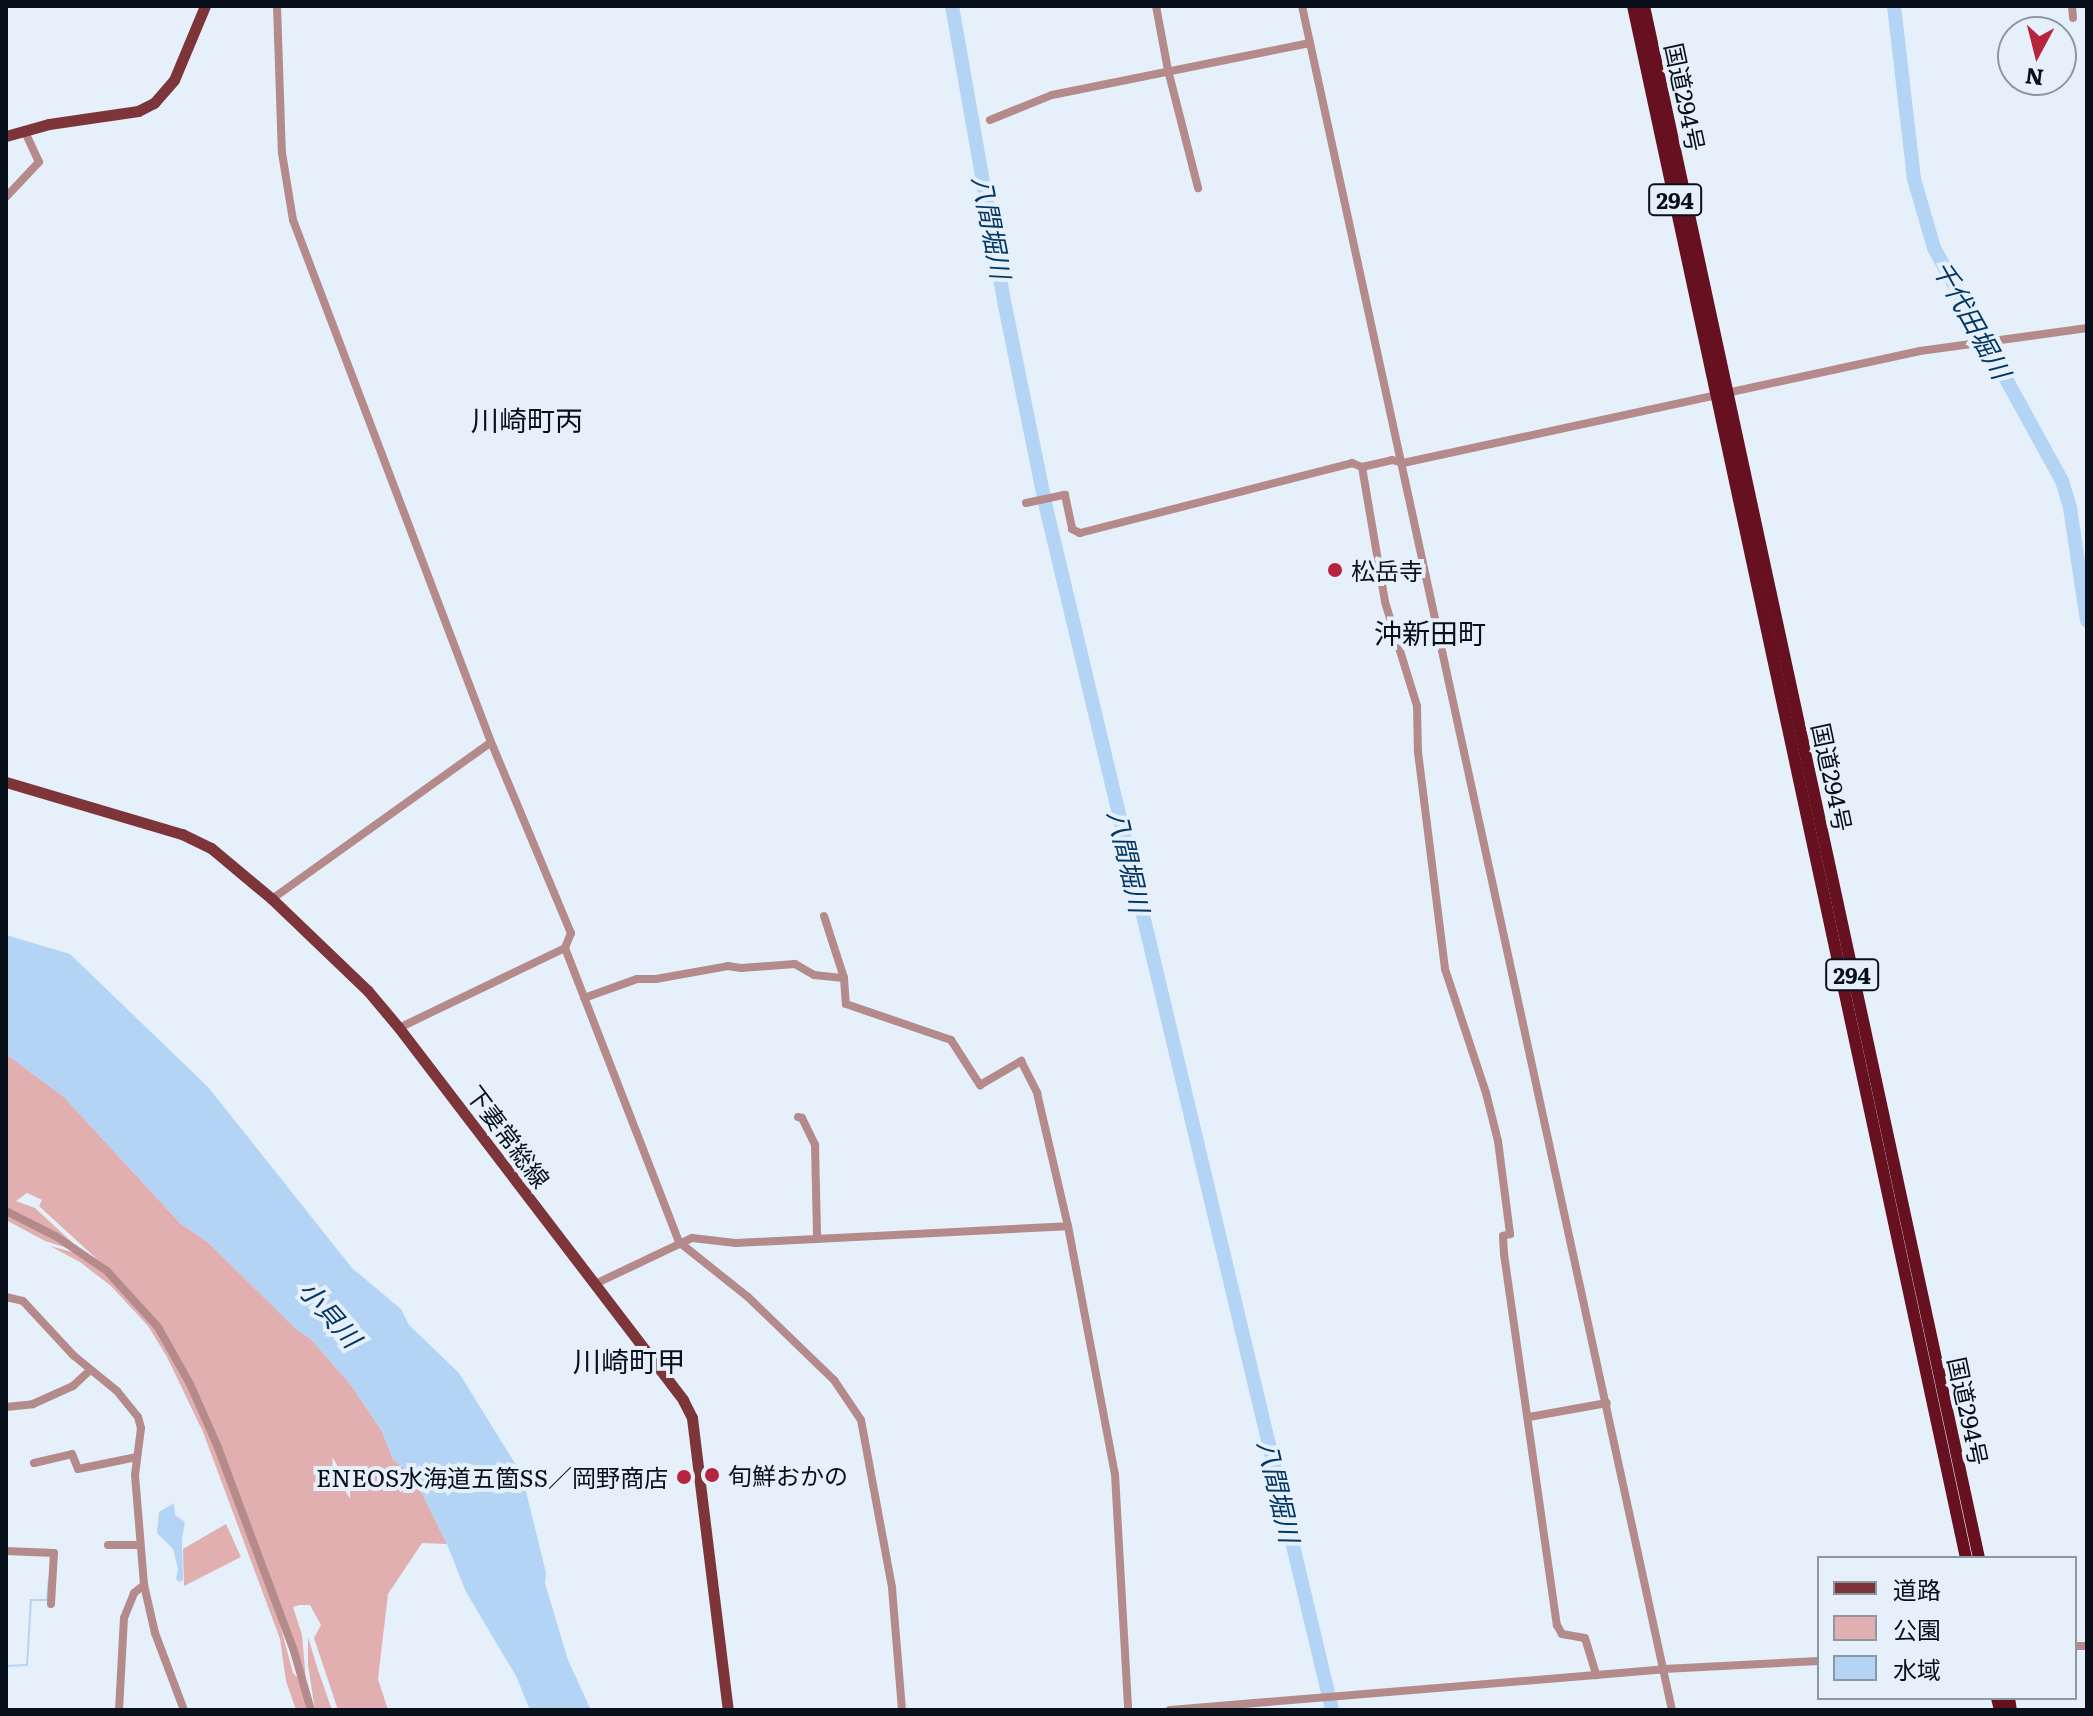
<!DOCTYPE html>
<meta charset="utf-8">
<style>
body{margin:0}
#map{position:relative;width:2093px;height:1716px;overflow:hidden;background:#e5f0fb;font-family:Literata,"Noto Sans JP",serif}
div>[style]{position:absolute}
.green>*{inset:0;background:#e1afb0}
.water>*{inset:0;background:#b4d4f6}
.stream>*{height:2px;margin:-1px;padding:0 1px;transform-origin:1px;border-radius:1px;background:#b4d4f6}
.river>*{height:14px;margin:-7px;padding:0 7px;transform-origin:7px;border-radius:7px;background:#b4d4f6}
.minor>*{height:8px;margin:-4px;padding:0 4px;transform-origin:4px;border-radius:4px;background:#b58a8a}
.major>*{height:11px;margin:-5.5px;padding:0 5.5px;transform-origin:5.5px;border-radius:5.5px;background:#7d353a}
.highway>*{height:12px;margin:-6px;padding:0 6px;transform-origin:6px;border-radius:6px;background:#67101f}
.dots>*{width:22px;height:22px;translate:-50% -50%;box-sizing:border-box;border:4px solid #e5f0fb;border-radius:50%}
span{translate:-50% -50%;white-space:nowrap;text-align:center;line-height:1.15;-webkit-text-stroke:8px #e5f0fb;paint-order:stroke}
.shield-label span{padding:2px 6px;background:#e5f0fb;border:2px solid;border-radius:6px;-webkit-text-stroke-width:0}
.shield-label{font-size:22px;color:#08111b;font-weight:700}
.street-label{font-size:24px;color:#08111b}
.poi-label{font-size:24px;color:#08111b}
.left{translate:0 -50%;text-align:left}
.right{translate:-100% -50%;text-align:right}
.water-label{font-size:26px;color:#053761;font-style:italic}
.quarter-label{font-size:28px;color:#08111b}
.frame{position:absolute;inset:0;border:8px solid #08111b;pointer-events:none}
.legend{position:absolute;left:1817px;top:1556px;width:260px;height:144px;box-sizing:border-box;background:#e5f0fb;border:2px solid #8d97a1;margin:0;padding:10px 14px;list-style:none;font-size:24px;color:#08111b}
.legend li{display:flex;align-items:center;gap:16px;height:40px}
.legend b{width:40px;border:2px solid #8d97a1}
.north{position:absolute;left:1997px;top:16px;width:80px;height:80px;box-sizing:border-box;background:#e5f0fb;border:2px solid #8d97a1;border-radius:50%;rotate:187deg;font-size:22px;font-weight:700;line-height:32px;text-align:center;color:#08111b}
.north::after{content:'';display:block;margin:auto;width:28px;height:36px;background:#b6243d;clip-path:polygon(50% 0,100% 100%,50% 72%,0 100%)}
</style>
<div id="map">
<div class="green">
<div style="clip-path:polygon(6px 1054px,64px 1097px,180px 1223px,209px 1243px,296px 1329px,311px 1339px,351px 1385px,382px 1431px,393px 1459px,414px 1477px,447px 1544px,422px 1543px,388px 1594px,378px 1679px,388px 1710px,338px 1710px,314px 1638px,321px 1625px,310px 1605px,299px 1605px,293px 1607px,302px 1635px,306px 1681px,224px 1458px,154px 1317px,124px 1284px,39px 1206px,42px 1200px,27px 1193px,16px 1201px,35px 1208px,74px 1244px,6px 1208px)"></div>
<div style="clip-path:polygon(6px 1214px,73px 1250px,45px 1241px,6px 1220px)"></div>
<div style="clip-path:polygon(50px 1246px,80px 1254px,117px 1284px,155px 1326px,172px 1355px,208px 1430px,279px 1621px,293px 1673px,300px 1680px,307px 1710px,296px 1710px,286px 1681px,280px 1639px,203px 1432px,167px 1357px,148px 1326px,111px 1286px,80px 1262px)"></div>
<div style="clip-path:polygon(226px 1524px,241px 1557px,184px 1586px,183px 1549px)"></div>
<div style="clip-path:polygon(308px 1637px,318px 1670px,332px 1710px,315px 1710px,308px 1665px)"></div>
</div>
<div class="water">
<div style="clip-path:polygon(6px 935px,70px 954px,208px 1087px,352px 1268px,401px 1309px,409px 1325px,459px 1373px,522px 1475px,546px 1573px,545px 1583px,568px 1660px,591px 1710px,530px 1710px,516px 1676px,466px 1592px,447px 1544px,414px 1477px,393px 1459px,382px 1431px,351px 1385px,311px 1339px,296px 1329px,209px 1243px,180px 1223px,64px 1097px,6px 1054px)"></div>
<div style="clip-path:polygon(174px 1503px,175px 1515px,185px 1522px,182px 1538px,183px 1580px,179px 1582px,176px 1579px,178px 1569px,173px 1549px,157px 1533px,159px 1512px)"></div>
</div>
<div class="stream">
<div style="left:6px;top:1666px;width:21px;rotate:-3deg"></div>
<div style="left:27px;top:1665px;width:65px;rotate:-86.5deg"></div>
<div style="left:31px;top:1600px;width:16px"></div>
<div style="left:47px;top:1600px;width:22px;rotate:-85deg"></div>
</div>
<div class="river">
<div style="left:952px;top:6px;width:305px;rotate:80deg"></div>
<div style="left:1005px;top:306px;width:201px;rotate:78.5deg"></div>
<div style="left:1045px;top:503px;width:1241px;rotate:76.62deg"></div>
<div style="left:1894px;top:6px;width:174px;rotate:83.4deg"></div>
<div style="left:1914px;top:179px;width:72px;rotate:73.8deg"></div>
<div style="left:1934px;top:248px;width:266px;rotate:61.2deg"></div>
<div style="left:2062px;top:481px;width:28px;rotate:73deg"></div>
<div style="left:2070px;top:508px;width:114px;rotate:81.4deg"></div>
</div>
<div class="minor">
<div style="left:277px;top:6px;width:147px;rotate:88.1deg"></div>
<div style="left:282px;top:153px;width:68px;rotate:80.7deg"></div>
<div style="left:293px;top:220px;width:558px;rotate:69.23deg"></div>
<div style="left:491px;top:742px;width:207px;rotate:67.3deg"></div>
<div style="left:571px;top:933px;width:16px;rotate:112deg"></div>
<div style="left:565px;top:948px;width:184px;rotate:154.3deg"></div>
<div style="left:1156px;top:6px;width:65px;rotate:79.4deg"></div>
<div style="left:1168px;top:70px;width:122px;rotate:75.7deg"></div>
<div style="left:1302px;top:6px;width:1744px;rotate:77.75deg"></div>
<div style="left:2072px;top:6px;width:12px;rotate:85deg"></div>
<div style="left:990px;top:120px;width:67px;rotate:-22deg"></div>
<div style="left:1052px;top:95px;width:263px;rotate:-11.4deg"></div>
<div style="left:6px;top:197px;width:48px;rotate:-46.7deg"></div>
<div style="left:39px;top:162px;width:35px;rotate:-115deg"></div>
<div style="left:1362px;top:467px;width:137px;rotate:80.3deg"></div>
<div style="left:1385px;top:602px;width:109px;rotate:72.9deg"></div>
<div style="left:1417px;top:706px;width:46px;rotate:88.8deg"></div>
<div style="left:1418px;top:752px;width:219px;rotate:82.9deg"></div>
<div style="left:1445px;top:969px;width:131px;rotate:71.7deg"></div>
<div style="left:1486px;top:1093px;width:49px;rotate:76deg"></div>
<div style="left:1498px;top:1141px;width:94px;rotate:82.6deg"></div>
<div style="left:1510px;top:1234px;width:7px;rotate:164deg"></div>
<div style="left:1503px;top:1236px;width:18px;rotate:87deg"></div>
<div style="left:1504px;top:1254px;width:375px;rotate:81.9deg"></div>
<div style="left:1557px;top:1625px;width:10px;rotate:61deg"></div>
<div style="left:1562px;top:1634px;width:23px;rotate:10deg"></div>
<div style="left:1585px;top:1638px;width:39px;rotate:73deg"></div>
<div style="left:1026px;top:503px;width:40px;rotate:-12deg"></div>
<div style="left:1065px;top:495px;width:35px;rotate:78deg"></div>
<div style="left:1072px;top:529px;width:9px;rotate:27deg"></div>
<div style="left:1080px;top:533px;width:281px;rotate:-14.4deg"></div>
<div style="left:1352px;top:463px;width:11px;rotate:22deg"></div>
<div style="left:1362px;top:467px;width:31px;rotate:-13deg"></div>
<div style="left:1392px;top:460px;width:11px;rotate:15deg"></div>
<div style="left:1403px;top:463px;width:529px;rotate:-12.22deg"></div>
<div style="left:1920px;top:351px;width:169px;rotate:-7.8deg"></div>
<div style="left:272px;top:899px;width:269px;rotate:-35.6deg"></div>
<div style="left:824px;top:916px;width:65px;rotate:72.1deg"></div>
<div style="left:565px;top:948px;width:315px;rotate:68.8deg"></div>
<div style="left:679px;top:1242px;width:88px;rotate:38.6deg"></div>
<div style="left:748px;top:1297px;width:120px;rotate:44deg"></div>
<div style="left:834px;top:1380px;width:48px;rotate:56deg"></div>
<div style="left:861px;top:1420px;width:171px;rotate:79.5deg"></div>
<div style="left:892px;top:1588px;width:122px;rotate:85.3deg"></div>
<div style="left:584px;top:998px;width:56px;rotate:-19.7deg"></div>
<div style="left:637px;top:979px;width:19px"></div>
<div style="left:656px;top:979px;width:73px;rotate:-10.2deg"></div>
<div style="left:728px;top:966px;width:13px;rotate:9deg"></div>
<div style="left:741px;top:968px;width:54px;rotate:-4.2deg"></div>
<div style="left:795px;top:964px;width:22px;rotate:30deg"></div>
<div style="left:814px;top:975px;width:30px;rotate:6deg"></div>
<div style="left:844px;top:978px;width:26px;rotate:86deg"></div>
<div style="left:846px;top:1004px;width:111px;rotate:18.9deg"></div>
<div style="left:951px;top:1040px;width:54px;rotate:57.2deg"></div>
<div style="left:980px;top:1085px;width:48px;rotate:-30.3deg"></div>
<div style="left:1021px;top:1061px;width:36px;rotate:63deg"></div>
<div style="left:1037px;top:1093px;width:137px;rotate:76.9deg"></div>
<div style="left:1068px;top:1226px;width:252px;rotate:79.3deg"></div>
<div style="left:1115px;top:1474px;width:236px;rotate:86.8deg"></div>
<div style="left:798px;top:1117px;width:4px;rotate:14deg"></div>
<div style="left:802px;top:1118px;width:30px;rotate:64deg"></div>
<div style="left:815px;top:1145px;width:91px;rotate:88.7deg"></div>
<div style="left:6px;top:1211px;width:57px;rotate:27deg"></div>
<div style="left:57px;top:1237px;width:60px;rotate:34.2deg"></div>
<div style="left:107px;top:1271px;width:76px;rotate:47.7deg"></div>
<div style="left:158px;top:1327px;width:65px;rotate:60.7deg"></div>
<div style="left:190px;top:1384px;width:67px;rotate:66.1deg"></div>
<div style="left:217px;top:1445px;width:217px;rotate:69.5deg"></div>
<div style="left:293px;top:1648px;width:65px;rotate:73.8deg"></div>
<div style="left:595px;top:1284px;width:107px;rotate:-25.4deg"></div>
<div style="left:692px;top:1238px;width:44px;rotate:6.5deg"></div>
<div style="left:736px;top:1243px;width:332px;rotate:-2.9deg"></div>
<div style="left:6px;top:1297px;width:17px;rotate:13deg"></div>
<div style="left:23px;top:1301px;width:74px;rotate:47.2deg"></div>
<div style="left:73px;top:1355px;width:57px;rotate:39.3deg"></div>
<div style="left:117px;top:1391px;width:33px;rotate:51deg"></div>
<div style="left:138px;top:1417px;width:11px;rotate:75deg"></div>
<div style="left:141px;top:1428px;width:47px;rotate:97.3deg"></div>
<div style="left:135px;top:1475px;width:110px;rotate:85.3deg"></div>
<div style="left:144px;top:1585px;width:49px;rotate:77.1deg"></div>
<div style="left:155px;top:1633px;width:82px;rotate:69.4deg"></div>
<div style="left:6px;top:1407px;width:27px;rotate:-6deg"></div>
<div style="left:33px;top:1404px;width:44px;rotate:-24.2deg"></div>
<div style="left:73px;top:1386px;width:23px;rotate:-43deg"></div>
<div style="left:1529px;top:1417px;width:79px;rotate:-10.2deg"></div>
<div style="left:34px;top:1463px;width:39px;rotate:-13deg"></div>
<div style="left:72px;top:1454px;width:16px;rotate:68deg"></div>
<div style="left:78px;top:1469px;width:60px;rotate:-11.5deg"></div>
<div style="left:108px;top:1545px;width:31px"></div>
<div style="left:6px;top:1551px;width:48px;rotate:2.4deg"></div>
<div style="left:54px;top:1553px;width:51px;rotate:93.4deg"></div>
<div style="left:2075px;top:1646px;width:12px"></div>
<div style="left:119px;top:1710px;width:92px;rotate:-86.9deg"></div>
<div style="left:124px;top:1618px;width:27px;rotate:-68deg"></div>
<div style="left:134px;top:1593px;width:13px;rotate:-39deg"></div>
<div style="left:1170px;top:1710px;width:496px;rotate:-4.7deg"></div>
<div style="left:1664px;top:1669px;width:155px;rotate:-3deg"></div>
</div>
<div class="major">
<div style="left:6px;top:136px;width:45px;rotate:-15.6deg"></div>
<div style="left:49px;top:124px;width:90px;rotate:-8.3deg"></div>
<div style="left:138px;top:111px;width:18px;rotate:-27deg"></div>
<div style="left:154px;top:103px;width:30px;rotate:-49deg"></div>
<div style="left:174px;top:80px;width:80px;rotate:-67.3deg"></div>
<div style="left:6px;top:782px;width:184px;rotate:16.5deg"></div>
<div style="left:182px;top:834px;width:32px;rotate:26deg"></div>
<div style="left:211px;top:848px;width:80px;rotate:39.9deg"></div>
<div style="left:272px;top:899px;width:133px;rotate:43.8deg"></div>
<div style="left:368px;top:991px;width:48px;rotate:50deg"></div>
<div style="left:399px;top:1028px;width:468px;rotate:52.6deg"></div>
<div style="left:683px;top:1400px;width:20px;rotate:63deg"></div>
<div style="left:692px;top:1418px;width:294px;rotate:83deg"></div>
</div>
<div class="highway">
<div style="left:1633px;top:6px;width:1587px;rotate:77.89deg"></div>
<div style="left:1644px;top:6px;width:1588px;rotate:77.82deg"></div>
<div style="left:1997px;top:1698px;width:12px;rotate:76deg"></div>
<div style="left:2009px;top:1698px;width:12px;rotate:81deg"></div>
</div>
<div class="dots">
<div style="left:1335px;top:570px;background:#b6243d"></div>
<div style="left:712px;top:1475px;background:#b6243d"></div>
<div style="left:684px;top:1477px;background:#b6243d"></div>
</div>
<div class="shield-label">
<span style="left:1675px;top:200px">294</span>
<span style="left:1852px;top:975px">294</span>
</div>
<div class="street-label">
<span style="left:1686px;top:97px;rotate:78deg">国道294号</span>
<span style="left:1833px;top:777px;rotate:78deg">国道294号</span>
<span style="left:509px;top:1136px;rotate:53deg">下妻常総線</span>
<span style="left:1969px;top:1411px;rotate:78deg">国道294号</span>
</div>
<div class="poi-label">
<span class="left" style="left:1351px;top:570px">松岳寺</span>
<span class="left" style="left:728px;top:1475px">旬鮮おかの</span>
<span class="right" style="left:668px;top:1477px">ENEOS水海道五箇SS／岡野商店</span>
</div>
<div class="water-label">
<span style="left:993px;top:227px;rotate:79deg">八間堀川</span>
<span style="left:1973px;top:319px;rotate:61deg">千代田堀川</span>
<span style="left:1130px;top:861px;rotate:77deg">八間堀川</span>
<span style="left:331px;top:1313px;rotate:49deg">小貝川</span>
<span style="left:1280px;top:1491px;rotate:77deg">八間堀川</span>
</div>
<div class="quarter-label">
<span style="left:527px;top:419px">川崎町丙</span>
<span style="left:1430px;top:632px">沖新田町</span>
<span style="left:629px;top:1360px">川崎町甲</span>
</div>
<div class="frame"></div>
<ul class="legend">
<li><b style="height:10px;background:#7d353a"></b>道路</li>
<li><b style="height:22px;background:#e1afb0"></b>公園</li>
<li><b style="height:22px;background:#b4d4f6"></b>水域</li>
</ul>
<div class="north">N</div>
</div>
